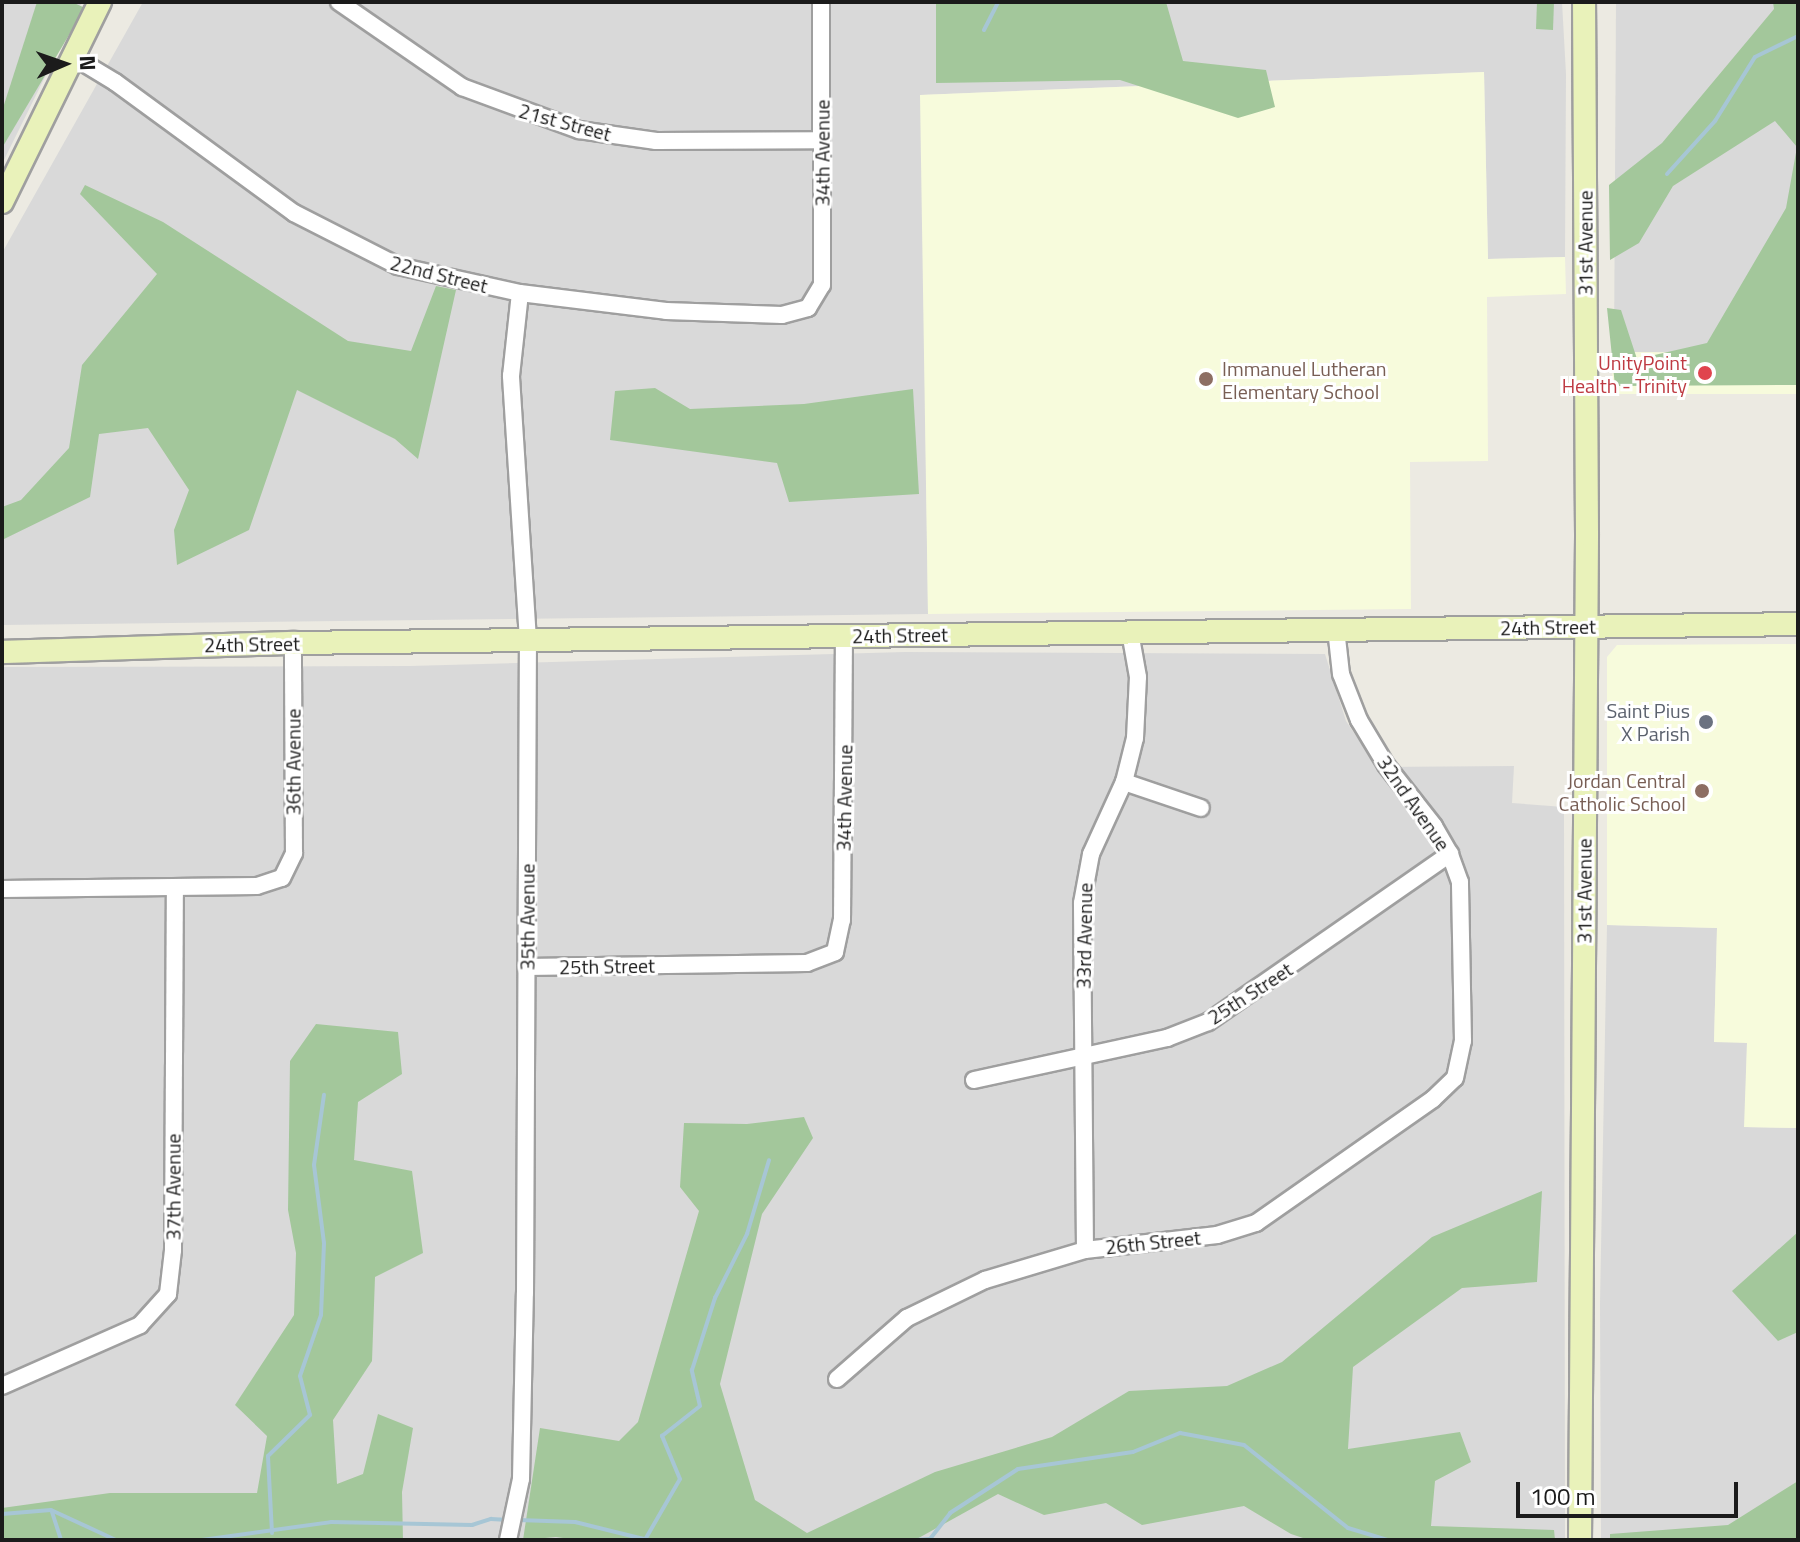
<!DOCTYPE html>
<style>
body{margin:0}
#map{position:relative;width:1800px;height:1542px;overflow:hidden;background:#eceae2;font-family:"Titillium Web",sans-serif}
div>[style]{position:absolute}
.residential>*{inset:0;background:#d9d9d9}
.education>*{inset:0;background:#f7fbdc}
.forest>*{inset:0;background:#a3c79b}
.stream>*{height:4px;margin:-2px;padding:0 2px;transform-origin:2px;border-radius:2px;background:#a7c6d5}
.roads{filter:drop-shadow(2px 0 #9f9f9f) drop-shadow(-2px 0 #9f9f9f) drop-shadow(0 2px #9f9f9f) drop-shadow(0 -2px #9f9f9f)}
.street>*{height:16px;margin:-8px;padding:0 8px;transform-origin:8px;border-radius:8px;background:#fff}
.secondary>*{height:22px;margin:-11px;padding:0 11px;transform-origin:11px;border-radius:11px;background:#e9f2ba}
.dots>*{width:22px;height:22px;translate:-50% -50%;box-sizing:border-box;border:4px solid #fff;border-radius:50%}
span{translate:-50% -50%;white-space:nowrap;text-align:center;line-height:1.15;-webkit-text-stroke:6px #fff;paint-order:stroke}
.street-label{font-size:20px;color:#1b1b1b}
.health-label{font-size:20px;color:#be3a42}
.right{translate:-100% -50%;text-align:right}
.education-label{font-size:20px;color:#785e54}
.left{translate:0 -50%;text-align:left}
.worship-label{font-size:20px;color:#5b616d}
.frame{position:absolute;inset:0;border:4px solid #1b1b1b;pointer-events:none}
.north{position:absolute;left:24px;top:24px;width:80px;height:80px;-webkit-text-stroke:6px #fff;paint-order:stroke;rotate:88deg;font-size:22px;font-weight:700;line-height:32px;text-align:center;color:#1b1b1b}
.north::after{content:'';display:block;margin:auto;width:28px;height:36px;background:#1b1b1b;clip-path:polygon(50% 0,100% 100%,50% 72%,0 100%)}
.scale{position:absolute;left:1516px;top:1482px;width:222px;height:36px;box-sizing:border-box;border:4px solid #1b1b1b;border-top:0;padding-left:10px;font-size:24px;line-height:28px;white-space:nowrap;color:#1b1b1b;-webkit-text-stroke:6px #fff;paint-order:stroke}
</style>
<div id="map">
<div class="residential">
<div style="clip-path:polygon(2px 2px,82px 2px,2px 164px)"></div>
<div style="clip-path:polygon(143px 2px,1562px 2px,1566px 74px,1565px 257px,1488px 259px,1484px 72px,921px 95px,928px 614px,2px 625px,2px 253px)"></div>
<div style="clip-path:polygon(1616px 2px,1798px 2px,1798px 353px,1614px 352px)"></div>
<div style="clip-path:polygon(905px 652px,1325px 654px,1346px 721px,1377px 767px,1514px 766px,1512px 803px,1564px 807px,1565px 1540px,2px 1540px,2px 667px,410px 666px)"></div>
<div style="clip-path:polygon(1607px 925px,1717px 928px,1714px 1042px,1747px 1042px,1745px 1127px,1798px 1128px,1798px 1540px,1601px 1540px,1600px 1304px)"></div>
</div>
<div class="education">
<div style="clip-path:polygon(1484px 72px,1488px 259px,1565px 257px,1566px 294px,1487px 297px,1488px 461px,1410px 462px,1411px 609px,928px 614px,920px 95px)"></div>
<div style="clip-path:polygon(1614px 352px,1798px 353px,1798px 394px,1611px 394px)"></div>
<div style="clip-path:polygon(1798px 644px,1798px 1128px,1744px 1127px,1747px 1043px,1714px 1042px,1717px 928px,1607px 925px,1607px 657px,1617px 645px)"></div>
</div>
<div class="forest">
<div style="clip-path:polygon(37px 2px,72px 2px,85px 8px,2px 148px,2px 111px)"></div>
<div style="clip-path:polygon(936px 2px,1166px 2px,1183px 61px,1266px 70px,1275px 107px,1238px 118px,1120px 80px,936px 83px)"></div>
<div style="clip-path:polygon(1537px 2px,1554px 2px,1553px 30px,1536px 29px)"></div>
<div style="clip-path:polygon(1773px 2px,1798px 2px,1798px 385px,1615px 386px,1607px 308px,1621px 310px,1637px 359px,1707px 343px,1786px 208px,1797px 147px,1775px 121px,1673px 186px,1639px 243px,1610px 260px,1609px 185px,1662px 143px,1774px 9px)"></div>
<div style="clip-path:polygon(85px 185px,163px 222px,348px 341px,411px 351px,436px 286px,456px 290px,418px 459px,395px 439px,297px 390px,249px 530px,177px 565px,174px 530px,189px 490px,148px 428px,99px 434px,90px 497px,2px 540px,2px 507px,21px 500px,69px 448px,82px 365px,157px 274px,80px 194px)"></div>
<div style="clip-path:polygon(655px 388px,690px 409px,804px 404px,913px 389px,919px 494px,789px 502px,777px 463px,610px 440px,615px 391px)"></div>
<div style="clip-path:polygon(316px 1024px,398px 1032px,402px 1074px,358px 1102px,354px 1160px,412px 1171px,423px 1253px,375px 1277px,372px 1361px,333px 1420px,337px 1484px,363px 1474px,378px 1414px,413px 1428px,402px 1492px,403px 1540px,2px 1540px,2px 1508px,110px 1493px,257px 1493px,267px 1436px,235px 1405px,294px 1315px,296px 1253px,288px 1210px,290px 1061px)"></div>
<div style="clip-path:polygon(804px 1117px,813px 1138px,762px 1214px,720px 1384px,755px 1500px,807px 1533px,935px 1472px,1052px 1437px,1129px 1391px,1227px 1386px,1282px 1362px,1432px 1237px,1542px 1191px,1537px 1282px,1462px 1288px,1353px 1367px,1348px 1449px,1460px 1432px,1471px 1462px,1435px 1481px,1431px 1526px,1554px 1530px,1555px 1540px,1309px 1540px,1291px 1534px,1244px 1506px,1142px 1525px,1106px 1503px,1044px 1515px,998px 1494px,915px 1540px,577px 1540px,556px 1537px,523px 1540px,540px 1428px,619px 1441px,638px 1422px,699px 1211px,680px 1187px,684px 1123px,747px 1124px)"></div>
<div style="clip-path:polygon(1798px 1232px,1798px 1332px,1778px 1341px,1732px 1291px)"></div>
<div style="clip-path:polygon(1798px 1481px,1798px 1540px,1610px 1540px,1610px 1534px,1728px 1525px)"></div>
</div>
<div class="stream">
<div style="left:984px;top:30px;width:31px;rotate:-63deg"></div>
<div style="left:1667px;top:174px;width:72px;rotate:-47.8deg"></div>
<div style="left:1715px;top:121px;width:75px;rotate:-58deg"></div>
<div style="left:1755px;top:57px;width:48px;rotate:-26deg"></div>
<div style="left:52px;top:1512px;width:29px;rotate:72deg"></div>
<div style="left:2px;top:1514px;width:49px;rotate:-4.7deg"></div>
<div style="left:51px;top:1510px;width:72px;rotate:24.8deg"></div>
<div style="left:518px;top:1520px;width:57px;rotate:2deg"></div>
<div style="left:575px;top:1522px;width:75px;rotate:13.9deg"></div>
<div style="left:272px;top:1533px;width:77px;rotate:-93deg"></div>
<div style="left:268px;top:1456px;width:59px;rotate:-44.3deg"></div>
<div style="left:310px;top:1415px;width:40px;rotate:-104.4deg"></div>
<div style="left:300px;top:1376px;width:65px;rotate:-71deg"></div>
<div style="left:321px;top:1315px;width:72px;rotate:-87.6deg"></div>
<div style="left:324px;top:1243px;width:79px;rotate:-97.3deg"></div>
<div style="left:314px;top:1165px;width:71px;rotate:-81.9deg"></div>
<div style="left:646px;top:1538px;width:68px;rotate:-60deg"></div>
<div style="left:680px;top:1479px;width:47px;rotate:-112.7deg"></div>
<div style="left:662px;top:1436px;width:48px;rotate:-38.3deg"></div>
<div style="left:700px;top:1406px;width:37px;rotate:-103deg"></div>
<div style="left:692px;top:1370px;width:76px;rotate:-72.3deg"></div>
<div style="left:715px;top:1298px;width:72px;rotate:-63.4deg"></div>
<div style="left:747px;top:1234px;width:77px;rotate:-73.4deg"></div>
<div style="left:202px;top:1540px;width:130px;rotate:-7.9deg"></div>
<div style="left:331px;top:1522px;width:141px;rotate:1.2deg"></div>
<div style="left:472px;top:1525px;width:20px;rotate:-18deg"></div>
<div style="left:491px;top:1519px;width:18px;rotate:3deg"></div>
<div style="left:916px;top:1540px;width:14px;rotate:-4deg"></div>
<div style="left:930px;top:1539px;width:33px;rotate:-52deg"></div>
<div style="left:950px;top:1513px;width:81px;rotate:-32.9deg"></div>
<div style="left:1018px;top:1469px;width:116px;rotate:-8.4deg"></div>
<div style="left:1133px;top:1452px;width:51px;rotate:-22deg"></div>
<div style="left:1180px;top:1433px;width:65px;rotate:10.6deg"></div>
<div style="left:1244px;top:1445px;width:133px;rotate:38.6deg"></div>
<div style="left:1348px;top:1528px;width:42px;rotate:16.7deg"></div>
</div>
<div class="roads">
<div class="street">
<div style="left:339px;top:2px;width:150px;rotate:34.6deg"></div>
<div style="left:462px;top:87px;width:125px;rotate:20.2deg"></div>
<div style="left:579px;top:130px;width:78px;rotate:8.1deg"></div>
<div style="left:656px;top:141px;width:165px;rotate:-0.3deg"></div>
<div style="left:72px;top:56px;width:50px;rotate:31.2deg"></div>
<div style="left:115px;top:82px;width:222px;rotate:36.2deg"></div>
<div style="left:294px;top:213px;width:117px;rotate:27deg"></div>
<div style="left:398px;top:266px;width:125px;rotate:12.5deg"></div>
<div style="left:520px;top:293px;width:147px;rotate:7deg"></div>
<div style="left:666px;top:311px;width:116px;rotate:2deg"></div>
<div style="left:782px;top:315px;width:27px;rotate:-15deg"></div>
<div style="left:808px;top:308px;width:27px;rotate:-59deg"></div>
<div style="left:822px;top:285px;width:283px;rotate:-90.2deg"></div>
<div style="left:1124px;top:782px;width:81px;rotate:18.7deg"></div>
<div style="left:2px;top:889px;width:255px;rotate:-0.7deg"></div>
<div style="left:257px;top:886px;width:26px;rotate:-18deg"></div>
<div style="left:282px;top:878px;width:28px;rotate:-64deg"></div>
<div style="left:294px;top:853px;width:210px;rotate:-90.3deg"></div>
<div style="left:526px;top:967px;width:281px;rotate:-0.8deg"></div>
<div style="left:807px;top:963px;width:30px;rotate:-21deg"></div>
<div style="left:835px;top:952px;width:33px;rotate:-78deg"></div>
<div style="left:842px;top:920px;width:284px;rotate:-89.6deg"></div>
<div style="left:974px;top:1080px;width:198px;rotate:-12.3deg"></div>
<div style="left:1167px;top:1038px;width:44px;rotate:-21.3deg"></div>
<div style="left:1208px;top:1022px;width:295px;rotate:-34.8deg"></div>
<div style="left:1085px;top:1250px;width:347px;rotate:-90.5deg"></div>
<div style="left:1082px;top:903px;width:50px;rotate:-79.6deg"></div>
<div style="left:1091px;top:854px;width:79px;rotate:-65.4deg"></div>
<div style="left:1124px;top:782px;width:45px;rotate:-76deg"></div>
<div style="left:1135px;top:738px;width:61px;rotate:-87.2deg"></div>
<div style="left:1138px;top:677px;width:46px;rotate:-100.1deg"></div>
<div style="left:837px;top:1379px;width:93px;rotate:-41.1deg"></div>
<div style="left:907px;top:1318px;width:87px;rotate:-26deg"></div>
<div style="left:985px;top:1280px;width:104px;rotate:-16.7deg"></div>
<div style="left:1085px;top:1250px;width:133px;rotate:-6.5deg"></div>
<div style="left:1217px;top:1235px;width:41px;rotate:-17.1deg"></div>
<div style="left:1256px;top:1223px;width:216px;rotate:-35deg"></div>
<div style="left:1433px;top:1099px;width:30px;rotate:-44deg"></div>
<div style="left:1455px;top:1078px;width:38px;rotate:-78deg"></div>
<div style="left:1463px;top:1041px;width:159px;rotate:-91.1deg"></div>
<div style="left:1460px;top:882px;width:30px;rotate:-110deg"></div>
<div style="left:1450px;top:854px;width:32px;rotate:-120deg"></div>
<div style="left:1434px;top:826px;width:78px;rotate:-128.2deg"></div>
<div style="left:1386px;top:765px;width:52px;rotate:-121deg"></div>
<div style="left:1359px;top:720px;width:49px;rotate:-111.4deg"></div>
<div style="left:1341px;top:674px;width:45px;rotate:-96.3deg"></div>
<div style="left:2px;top:1386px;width:151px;rotate:-23.8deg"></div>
<div style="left:140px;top:1325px;width:42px;rotate:-47.9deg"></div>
<div style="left:168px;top:1294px;width:44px;rotate:-83.5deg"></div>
<div style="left:173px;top:1250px;width:363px;rotate:-89.7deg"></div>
<div style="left:508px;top:1540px;width:62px;rotate:-78deg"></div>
<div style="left:521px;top:1479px;width:186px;rotate:-88.8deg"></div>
<div style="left:525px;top:1293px;width:653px;rotate:-89.74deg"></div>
<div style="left:528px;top:640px;width:265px;rotate:-93.7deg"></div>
<div style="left:511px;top:376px;width:83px;rotate:-83.8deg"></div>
</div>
<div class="secondary">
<div style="left:2px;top:202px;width:223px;rotate:-63.9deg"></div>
<div style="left:2px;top:652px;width:291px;rotate:-1.8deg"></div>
<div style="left:293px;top:643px;width:1505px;rotate:-0.72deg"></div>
<div style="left:1580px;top:1540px;width:1006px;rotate:-89.6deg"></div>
<div style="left:1587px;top:534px;width:532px;rotate:-90.32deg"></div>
</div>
</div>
<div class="dots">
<div style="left:1705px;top:373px;background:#e0444e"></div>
<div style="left:1206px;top:379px;background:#8d6e63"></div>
<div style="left:1706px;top:722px;background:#6b7280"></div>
<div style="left:1702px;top:791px;background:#8d6e63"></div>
</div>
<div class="street-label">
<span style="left:565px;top:122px;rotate:15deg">21st Street</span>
<span style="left:822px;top:153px;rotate:-90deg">34th Avenue</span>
<span style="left:1585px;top:243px;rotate:-90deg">31st Avenue</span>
<span style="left:439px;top:274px;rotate:14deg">22nd Street</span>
<span style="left:1548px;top:627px;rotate:-1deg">24th Street</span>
<span style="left:900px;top:635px;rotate:-1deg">24th Street</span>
<span style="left:252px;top:644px;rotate:-1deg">24th Street</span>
<span style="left:293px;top:762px;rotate:-90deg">36th Avenue</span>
<span style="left:844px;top:798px;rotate:-89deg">34th Avenue</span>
<span style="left:1414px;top:803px;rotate:55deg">32nd Avenue</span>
<span style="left:1584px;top:891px;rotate:-90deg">31st Avenue</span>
<span style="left:527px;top:917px;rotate:-90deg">35th Avenue</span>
<span style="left:1084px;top:936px;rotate:-89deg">33rd Avenue</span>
<span style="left:607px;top:966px;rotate:-1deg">25th Street</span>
<span style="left:1250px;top:993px;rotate:-33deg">25th Street</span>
<span style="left:173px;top:1187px;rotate:-90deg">37th Avenue</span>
<span style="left:1153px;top:1242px;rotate:-6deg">26th Street</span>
</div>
<div class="health-label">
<span class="right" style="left:1687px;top:374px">UnityPoint<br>Health - Trinity</span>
</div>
<div class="education-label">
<span class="left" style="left:1222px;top:380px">Immanuel Lutheran<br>Elementary School</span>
<span class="right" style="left:1686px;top:792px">Jordan Central<br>Catholic School</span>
</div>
<div class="worship-label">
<span class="right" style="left:1690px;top:722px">Saint Pius<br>X Parish</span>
</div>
<div class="frame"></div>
<div class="north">N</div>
<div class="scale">100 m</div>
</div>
